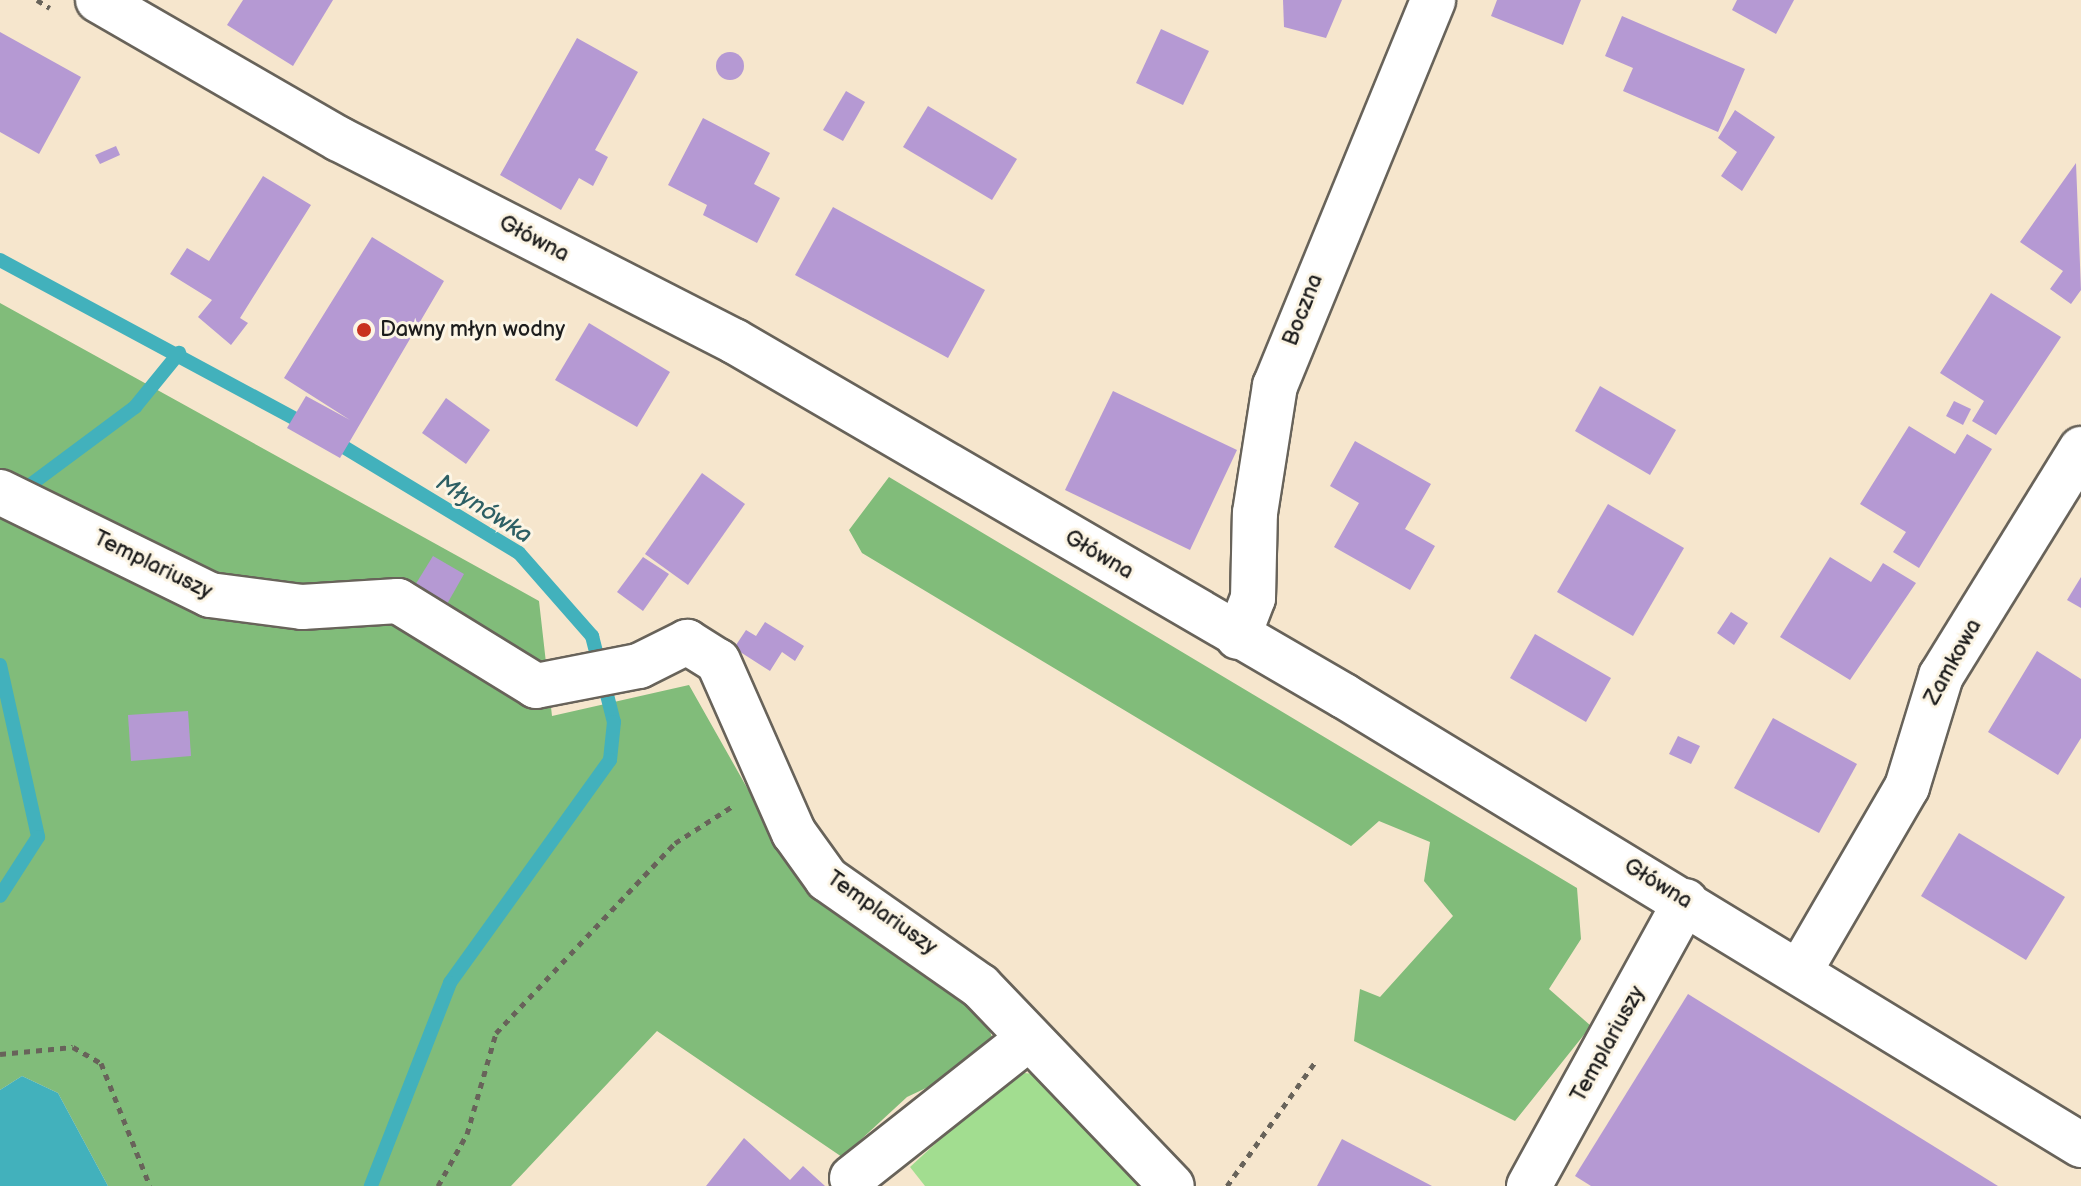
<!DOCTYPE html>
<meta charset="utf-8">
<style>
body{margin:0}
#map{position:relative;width:2081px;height:1186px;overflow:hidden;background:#f6e6cd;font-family:"Balsamiq Sans",sans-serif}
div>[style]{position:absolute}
.green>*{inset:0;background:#a2dd90}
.forest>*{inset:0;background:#81bc7a}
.water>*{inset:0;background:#42b1bc}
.stream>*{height:14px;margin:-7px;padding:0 7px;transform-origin:7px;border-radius:7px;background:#42b1bc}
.building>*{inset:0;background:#b599d3}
.round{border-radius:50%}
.path>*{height:5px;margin-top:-2.5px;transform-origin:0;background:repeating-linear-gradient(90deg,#68635a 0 6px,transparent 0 12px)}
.roads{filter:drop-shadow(2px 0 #68635a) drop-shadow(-2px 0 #68635a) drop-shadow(0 2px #68635a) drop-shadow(0 -2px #68635a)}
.minor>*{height:44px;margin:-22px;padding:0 22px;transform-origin:22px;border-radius:22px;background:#fff}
.dots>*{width:22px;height:22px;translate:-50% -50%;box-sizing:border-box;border:4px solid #fcf5e5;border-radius:50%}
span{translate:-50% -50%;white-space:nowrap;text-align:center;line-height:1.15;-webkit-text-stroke:6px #fcf5e5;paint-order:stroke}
.street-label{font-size:22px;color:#1c1c1c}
.poi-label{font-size:22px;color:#1c1c1c}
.left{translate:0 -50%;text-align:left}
.water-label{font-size:24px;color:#2d5f64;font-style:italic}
</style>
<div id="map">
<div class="green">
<div style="clip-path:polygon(1013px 1072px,1046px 1075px,1157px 1186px,925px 1186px,910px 1167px)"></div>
</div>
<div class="forest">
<div style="clip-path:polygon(0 303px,539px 601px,552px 716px,689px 685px,772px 832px,981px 1007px,992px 1037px,977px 1064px,907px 1097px,842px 1157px,657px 1031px,511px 1186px,108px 1186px,58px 1093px,22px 1076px,0 1090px)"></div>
<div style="clip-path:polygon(889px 477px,1577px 888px,1581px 939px,1549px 989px,1591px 1026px,1515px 1121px,1354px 1041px,1360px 989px,1380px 997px,1453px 916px,1424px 881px,1430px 842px,1379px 821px,1351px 846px,862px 553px,849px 530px)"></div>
</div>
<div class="water">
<div style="clip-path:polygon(22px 1076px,58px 1093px,108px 1186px,0 1186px,0 1090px)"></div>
</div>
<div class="stream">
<div style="left:0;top:260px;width:350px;rotate:28.3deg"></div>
<div style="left:329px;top:438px;width:222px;rotate:31.2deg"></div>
<div style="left:519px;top:553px;width:111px;rotate:48.7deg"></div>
<div style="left:592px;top:636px;width:89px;rotate:75.7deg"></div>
<div style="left:614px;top:722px;width:38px;rotate:96deg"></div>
<div style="left:610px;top:760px;width:274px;rotate:125.7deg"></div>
<div style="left:450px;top:983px;width:218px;rotate:111.3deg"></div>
<div style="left:18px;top:494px;width:146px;rotate:-36.6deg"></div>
<div style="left:135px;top:407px;width:70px;rotate:-50.8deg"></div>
<div style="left:0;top:665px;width:176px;rotate:77.5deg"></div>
<div style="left:38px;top:837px;width:70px;rotate:122.8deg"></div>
</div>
<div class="building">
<div style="clip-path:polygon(243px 0,333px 0,293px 66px,227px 25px)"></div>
<div style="clip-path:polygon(1283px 0,1342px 0,1326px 38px,1284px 27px)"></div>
<div style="clip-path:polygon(1497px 0,1581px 0,1563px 45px,1491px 16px)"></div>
<div style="clip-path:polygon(1737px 0,1794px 0,1776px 34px,1732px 10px)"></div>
<div style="clip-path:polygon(1622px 16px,1745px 69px,1718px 132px,1623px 91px,1633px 68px,1605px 56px)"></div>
<div style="clip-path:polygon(1161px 29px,1209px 51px,1183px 105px,1136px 83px)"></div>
<div style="clip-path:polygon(0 32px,81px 77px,39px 154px,0 132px)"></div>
<div style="clip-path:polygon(577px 38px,638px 72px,595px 150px,608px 157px,593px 186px,579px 178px,561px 210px,500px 175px)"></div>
<div class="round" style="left:716px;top:52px;width:28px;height:28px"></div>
<div style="clip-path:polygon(846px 91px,865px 102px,843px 141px,823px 130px)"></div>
<div style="clip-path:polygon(928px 106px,1017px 159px,992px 200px,903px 147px)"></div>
<div style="clip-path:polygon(1735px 110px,1775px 137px,1742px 191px,1721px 176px,1737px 152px,1718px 138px)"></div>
<div style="clip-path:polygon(703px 118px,770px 153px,754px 184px,780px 198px,757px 243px,703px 215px,707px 205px,668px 185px)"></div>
<div style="clip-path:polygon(116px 146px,120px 155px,100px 164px,95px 155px)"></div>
<div style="clip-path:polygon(2076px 163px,2081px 290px,2071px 304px,2050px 289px,2063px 271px,2020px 242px)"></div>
<div style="clip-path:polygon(263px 176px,311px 205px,240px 318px,248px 323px,231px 345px,198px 317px,212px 300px,170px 274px,187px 248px,209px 261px)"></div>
<div style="clip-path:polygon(833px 207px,985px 290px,948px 358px,795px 275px)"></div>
<div style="clip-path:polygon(372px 237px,444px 281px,340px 458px,287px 428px,306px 396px,350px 420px,284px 378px)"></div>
<div style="clip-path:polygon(1991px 293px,2061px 337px,1996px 435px,1972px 421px,1984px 401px,1940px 373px)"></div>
<div style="clip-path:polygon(589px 323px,670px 372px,637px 427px,555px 380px)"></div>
<div style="clip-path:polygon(1600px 386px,1676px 430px,1650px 475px,1575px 431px)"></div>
<div style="clip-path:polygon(1113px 391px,1237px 450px,1190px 550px,1065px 490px)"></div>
<div style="clip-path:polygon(446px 398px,490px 430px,466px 464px,422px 433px)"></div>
<div style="clip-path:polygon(1954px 401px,1971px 409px,1963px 425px,1946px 416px)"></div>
<div style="clip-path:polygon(1909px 426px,1955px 454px,1967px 434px,1992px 449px,1919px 568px,1893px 552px,1906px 532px,1860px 504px)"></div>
<div style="clip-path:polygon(1355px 441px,1431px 484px,1405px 529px,1435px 546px,1410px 590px,1334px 547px,1359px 503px,1330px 486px)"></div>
<div style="clip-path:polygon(702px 473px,745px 504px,688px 585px,645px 554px)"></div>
<div style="clip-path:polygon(1608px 504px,1684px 548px,1633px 636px,1557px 592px)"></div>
<div style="clip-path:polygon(433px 556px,464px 574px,442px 613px,409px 595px)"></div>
<div style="clip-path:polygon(643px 557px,669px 574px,643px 611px,617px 592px)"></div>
<div style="clip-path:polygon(1830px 557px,1871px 582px,1883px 563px,1916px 583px,1850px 680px,1780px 637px)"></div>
<div style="clip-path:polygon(2081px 577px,2081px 608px,2067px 600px)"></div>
<div style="clip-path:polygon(1731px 612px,1748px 623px,1734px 645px,1717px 633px)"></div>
<div style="clip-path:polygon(765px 622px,804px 646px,795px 661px,782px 652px,770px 671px,734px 648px,746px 630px,756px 636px)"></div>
<div style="clip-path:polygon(1535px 634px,1611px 678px,1586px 722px,1510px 678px)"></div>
<div style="clip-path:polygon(2037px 651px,2081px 679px,2081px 738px,2058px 775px,1988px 732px)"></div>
<div style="clip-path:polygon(188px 711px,191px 756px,131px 761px,128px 715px)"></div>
<div style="clip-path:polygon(1773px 718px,1857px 764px,1819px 833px,1734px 788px)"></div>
<div style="clip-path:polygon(1678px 736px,1700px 746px,1691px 764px,1669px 754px)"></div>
<div style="clip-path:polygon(1959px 833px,2065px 897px,2026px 960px,1921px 896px)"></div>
<div style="clip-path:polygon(1688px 994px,1998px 1186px,1591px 1186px,1575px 1176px)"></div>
<div style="clip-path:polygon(744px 1138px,790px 1180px,803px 1166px,825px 1186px,706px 1186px)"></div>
<div style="clip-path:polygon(1342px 1139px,1432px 1186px,1317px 1186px)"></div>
</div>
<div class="path">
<div style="left:37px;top:0;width:15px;rotate:32deg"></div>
<div style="left:0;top:1054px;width:73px;rotate:-5.5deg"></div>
<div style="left:73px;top:1047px;width:32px;rotate:30deg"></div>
<div style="left:101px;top:1063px;width:132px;rotate:68.3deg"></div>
<div style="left:438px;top:1186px;width:60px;rotate:-60.9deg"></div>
<div style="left:467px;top:1134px;width:105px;rotate:-74deg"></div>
<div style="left:496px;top:1033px;width:261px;rotate:-46.7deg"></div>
<div style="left:675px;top:843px;width:67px;rotate:-32.7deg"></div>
<div style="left:1227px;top:1186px;width:152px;rotate:-54.6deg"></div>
</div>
<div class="roads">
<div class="minor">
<div style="left:98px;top:0;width:278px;rotate:30deg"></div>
<div style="left:339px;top:139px;width:444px;rotate:27.1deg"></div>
<div style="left:734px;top:341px;width:706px;rotate:30.2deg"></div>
<div style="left:1344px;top:696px;width:863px;rotate:31.35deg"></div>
<div style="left:0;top:492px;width:234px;rotate:26.1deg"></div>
<div style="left:210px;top:595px;width:93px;rotate:7.4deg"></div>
<div style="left:302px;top:607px;width:96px;rotate:-3.6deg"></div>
<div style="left:398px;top:601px;width:162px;rotate:31.6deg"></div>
<div style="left:536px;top:686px;width:105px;rotate:-11deg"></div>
<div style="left:639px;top:666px;width:54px;rotate:-26.6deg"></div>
<div style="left:687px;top:642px;width:36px;rotate:32deg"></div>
<div style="left:718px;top:661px;width:188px;rotate:66.2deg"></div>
<div style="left:794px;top:833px;width:57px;rotate:54.3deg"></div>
<div style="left:827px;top:879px;width:187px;rotate:35deg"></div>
<div style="left:980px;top:986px;width:277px;rotate:46.2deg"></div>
<div style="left:1238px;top:637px;width:42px;rotate:-69deg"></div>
<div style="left:1253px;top:598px;width:85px;rotate:-88.7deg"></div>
<div style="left:1255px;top:513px;width:129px;rotate:-81.1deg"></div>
<div style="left:1275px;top:386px;width:417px;rotate:-67.7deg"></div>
<div style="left:1801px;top:969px;width:211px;rotate:-59.8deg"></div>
<div style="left:1907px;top:787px;width:116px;rotate:-73deg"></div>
<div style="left:1941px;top:676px;width:267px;rotate:-58.3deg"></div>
<div style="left:852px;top:1178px;width:223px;rotate:-38.3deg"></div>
<div style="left:1529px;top:1186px;width:325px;rotate:-61.2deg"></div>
</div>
</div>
<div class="dots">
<div style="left:364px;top:330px;background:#c8321e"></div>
</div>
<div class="street-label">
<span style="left:534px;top:239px;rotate:27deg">Główna</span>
<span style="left:1303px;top:310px;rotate:-69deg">Boczna</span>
<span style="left:1099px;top:555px;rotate:30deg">Główna</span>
<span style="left:153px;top:565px;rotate:26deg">Templariuszy</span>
<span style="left:1953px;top:662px;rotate:-61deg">Zamkowa</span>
<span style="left:1658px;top:884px;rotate:31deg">Główna</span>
<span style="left:882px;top:913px;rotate:35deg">Templariuszy</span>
<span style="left:1608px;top:1044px;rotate:-61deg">Templariuszy</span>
</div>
<div class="poi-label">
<span class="left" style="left:380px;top:330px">Dawny młyn wodny</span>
</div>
<div class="water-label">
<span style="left:484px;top:509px;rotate:32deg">Młynówka</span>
</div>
</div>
